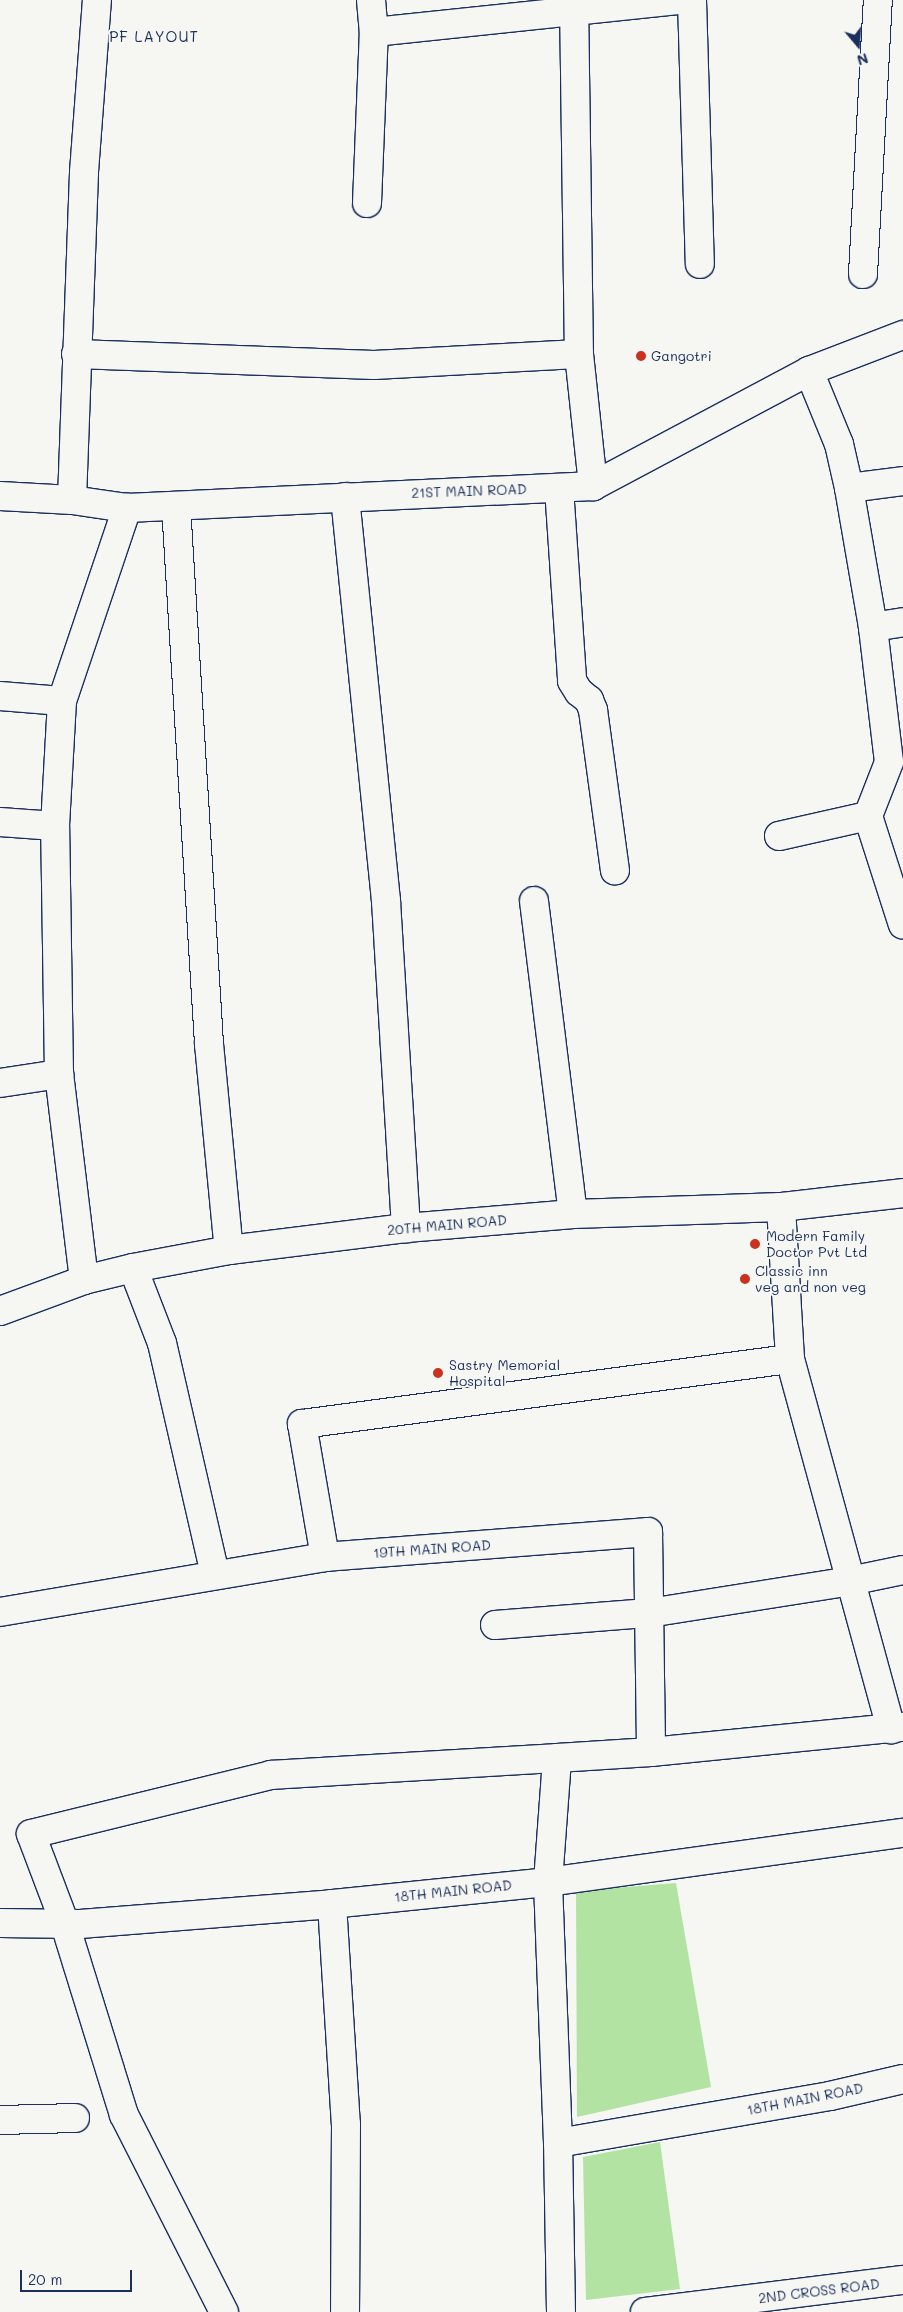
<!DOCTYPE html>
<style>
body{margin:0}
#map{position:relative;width:903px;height:2312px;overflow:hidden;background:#f6f6f2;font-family:Mali,sans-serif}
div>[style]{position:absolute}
.green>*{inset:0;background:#b3e3a2}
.roads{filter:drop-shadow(1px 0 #1b2f5e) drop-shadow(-1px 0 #1b2f5e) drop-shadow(0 1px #1b2f5e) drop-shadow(0 -1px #1b2f5e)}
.street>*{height:28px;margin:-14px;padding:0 14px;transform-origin:14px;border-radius:14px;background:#f6f6f2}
.secondary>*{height:28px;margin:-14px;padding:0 14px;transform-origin:14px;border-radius:14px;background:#f6f6f2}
.dots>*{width:14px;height:14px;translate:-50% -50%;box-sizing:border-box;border:2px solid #f6f6f2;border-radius:50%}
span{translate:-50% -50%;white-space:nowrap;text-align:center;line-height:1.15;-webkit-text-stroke:4px #f6f6f2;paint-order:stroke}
.poi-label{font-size:14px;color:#1b2f5e}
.left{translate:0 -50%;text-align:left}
.street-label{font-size:14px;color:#1b2f5e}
.neighbourhood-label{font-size:15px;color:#1b2f5e;letter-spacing:1px}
.north{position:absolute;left:833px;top:20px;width:50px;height:50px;-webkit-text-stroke:4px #f6f6f2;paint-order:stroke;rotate:162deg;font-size:14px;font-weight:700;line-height:20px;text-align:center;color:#1b2f5e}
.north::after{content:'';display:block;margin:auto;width:18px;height:22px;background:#1b2f5e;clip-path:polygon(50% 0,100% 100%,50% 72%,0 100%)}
.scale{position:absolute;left:20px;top:2270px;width:112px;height:22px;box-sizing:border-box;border:2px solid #1b2f5e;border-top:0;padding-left:6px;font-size:15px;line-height:18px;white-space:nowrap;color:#1b2f5e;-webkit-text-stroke:4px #f6f6f2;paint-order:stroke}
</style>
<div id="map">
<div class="green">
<div style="clip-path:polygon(676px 1883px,711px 2087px,577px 2117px,576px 1891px)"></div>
<div style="clip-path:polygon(660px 2142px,680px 2289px,586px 2300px,583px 2157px)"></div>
</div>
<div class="roads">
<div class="street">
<div style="left:371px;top:0;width:32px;rotate:85deg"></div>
<div style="left:374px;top:32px;width:308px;rotate:-6deg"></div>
<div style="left:574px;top:0;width:354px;rotate:89.2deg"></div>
<div style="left:579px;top:354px;width:133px;rotate:83.9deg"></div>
<div style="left:692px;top:0;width:264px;rotate:88.3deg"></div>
<div style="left:367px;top:203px;width:171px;rotate:-87.7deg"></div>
<div style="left:863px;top:274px;width:274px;rotate:-86.9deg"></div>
<div style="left:76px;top:354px;width:298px;rotate:2.1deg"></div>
<div style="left:374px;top:365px;width:205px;rotate:-3.1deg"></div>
<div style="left:809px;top:371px;width:79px;rotate:67.7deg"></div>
<div style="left:839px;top:444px;width:45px;rotate:77.2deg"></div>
<div style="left:849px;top:488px;width:54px;rotate:-7.4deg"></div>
<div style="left:559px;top:488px;width:193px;rotate:86.1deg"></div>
<div style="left:572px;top:681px;width:13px;rotate:58deg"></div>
<div style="left:579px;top:692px;width:13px;rotate:39deg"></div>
<div style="left:589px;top:700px;width:11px;rotate:68deg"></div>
<div style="left:593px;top:710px;width:162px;rotate:82.2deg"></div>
<div style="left:0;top:496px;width:72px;rotate:3.2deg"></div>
<div style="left:72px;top:500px;width:56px;rotate:8.3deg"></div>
<div style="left:127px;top:508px;width:467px;rotate:-2.7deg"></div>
<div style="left:593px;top:486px;width:245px;rotate:-28deg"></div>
<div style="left:809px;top:371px;width:101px;rotate:-21deg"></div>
<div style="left:345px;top:497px;width:406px;rotate:84.2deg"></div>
<div style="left:386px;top:901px;width:328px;rotate:86.5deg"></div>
<div style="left:72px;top:500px;width:328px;rotate:-87.9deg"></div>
<div style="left:84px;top:172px;width:172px;rotate:-85.7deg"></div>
<div style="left:176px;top:506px;width:539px;rotate:86.49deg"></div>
<div style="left:209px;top:1044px;width:207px;rotate:84.5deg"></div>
<div style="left:873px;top:627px;width:30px;rotate:-9deg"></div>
<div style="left:0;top:696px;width:62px;rotate:4.6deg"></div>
<div style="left:868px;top:816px;width:114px;rotate:72.2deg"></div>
<div style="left:0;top:822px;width:55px;rotate:4.2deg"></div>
<div style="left:779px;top:836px;width:91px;rotate:-12.7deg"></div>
<div style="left:868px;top:816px;width:58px;rotate:-68.7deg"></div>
<div style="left:889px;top:762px;width:136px;rotate:-96.8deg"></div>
<div style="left:873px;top:627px;width:141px;rotate:-99.8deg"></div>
<div style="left:534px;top:901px;width:315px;rotate:82.9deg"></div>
<div style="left:0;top:1083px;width:60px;rotate:-8.7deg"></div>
<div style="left:781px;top:1207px;width:152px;rotate:86.6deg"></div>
<div style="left:790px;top:1359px;width:384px;rotate:74.7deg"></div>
<div style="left:133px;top:1268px;width:80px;rotate:68.9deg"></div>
<div style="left:162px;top:1343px;width:238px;rotate:77.1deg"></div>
<div style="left:84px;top:1280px;width:208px;rotate:-96.9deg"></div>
<div style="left:59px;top:1074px;width:248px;rotate:-90.9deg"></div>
<div style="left:55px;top:826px;width:125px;rotate:-86.8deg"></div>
<div style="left:62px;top:701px;width:204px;rotate:-71.4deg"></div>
<div style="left:325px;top:1557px;width:135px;rotate:-99.8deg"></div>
<div style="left:302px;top:1424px;width:492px;rotate:-7.6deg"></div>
<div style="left:0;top:1612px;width:330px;rotate:-9.6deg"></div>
<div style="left:325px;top:1557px;width:324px;rotate:-4.4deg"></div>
<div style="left:648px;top:1532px;width:220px;rotate:89.2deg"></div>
<div style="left:495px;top:1625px;width:154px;rotate:-4.5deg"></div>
<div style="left:649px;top:1613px;width:204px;rotate:-9deg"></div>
<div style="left:850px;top:1581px;width:54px;rotate:-11.7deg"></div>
<div style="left:332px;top:1904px;width:220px;rotate:86.4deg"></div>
<div style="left:346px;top:2124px;width:188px;rotate:90.3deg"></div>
<div style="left:0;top:1923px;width:80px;rotate:0.7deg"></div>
<div style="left:80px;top:1924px;width:253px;rotate:-4.5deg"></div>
<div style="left:332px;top:1904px;width:217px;rotate:-5.8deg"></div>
<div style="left:548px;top:1882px;width:358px;rotate:-7.9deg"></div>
<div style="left:0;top:2120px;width:75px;rotate:-1.5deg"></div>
<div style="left:558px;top:2143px;width:276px;rotate:-9.8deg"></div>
<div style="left:830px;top:2096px;width:75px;rotate:-13.1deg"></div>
<div style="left:224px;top:2312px;width:221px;rotate:-116.9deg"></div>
<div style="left:124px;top:2115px;width:200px;rotate:-107.2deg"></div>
<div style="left:65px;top:1924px;width:96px;rotate:-110.7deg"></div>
<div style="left:31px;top:1834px;width:247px;rotate:-13.8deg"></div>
<div style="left:271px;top:1775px;width:287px;rotate:-3.4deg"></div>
<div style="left:561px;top:2312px;width:169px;rotate:-91deg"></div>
<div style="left:558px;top:2143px;width:261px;rotate:-92.2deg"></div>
<div style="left:548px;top:1882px;width:124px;rotate:-85.8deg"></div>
<div style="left:557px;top:1758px;width:94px;rotate:-3.7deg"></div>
<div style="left:651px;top:1752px;width:253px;rotate:-5.7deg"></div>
<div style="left:645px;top:2312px;width:260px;rotate:-7.1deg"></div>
</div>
<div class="secondary">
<div style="left:0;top:1311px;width:90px;rotate:-20.3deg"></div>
<div style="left:84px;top:1280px;width:50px;rotate:-13.8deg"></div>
<div style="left:133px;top:1268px;width:98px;rotate:-10.6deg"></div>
<div style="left:229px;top:1250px;width:178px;rotate:-7.1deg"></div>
<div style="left:406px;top:1228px;width:168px;rotate:-4.8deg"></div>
<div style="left:573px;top:1214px;width:208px;rotate:-1.9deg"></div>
<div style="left:781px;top:1207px;width:123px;rotate:-6.5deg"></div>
</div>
</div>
<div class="dots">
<div style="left:641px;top:356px;background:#c8321e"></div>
<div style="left:755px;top:1244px;background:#c8321e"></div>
<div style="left:745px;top:1279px;background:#c8321e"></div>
<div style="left:438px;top:1373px;background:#c8321e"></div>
</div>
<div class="poi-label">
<span class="left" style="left:651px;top:356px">Gangotri</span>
<span class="left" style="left:766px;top:1244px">Modern Family<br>Doctor Pvt Ltd</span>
<span class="left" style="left:755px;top:1279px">Classic inn<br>veg and non veg</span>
<span class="left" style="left:449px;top:1373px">Sastry Memorial<br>Hospital</span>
</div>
<div class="street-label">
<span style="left:469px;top:491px;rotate:-2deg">21ST MAIN ROAD</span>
<span style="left:447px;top:1225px;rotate:-5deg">20TH MAIN ROAD</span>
<span style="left:432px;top:1549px;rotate:-4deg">19TH MAIN ROAD</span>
<span style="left:453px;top:1891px;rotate:-6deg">18TH MAIN ROAD</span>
<span style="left:805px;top:2099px;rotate:-11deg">18TH MAIN ROAD</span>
<span style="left:819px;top:2291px;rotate:-7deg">2ND CROSS ROAD</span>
</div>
<div class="neighbourhood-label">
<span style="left:154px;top:37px">PF LAYOUT</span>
</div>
<div class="north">N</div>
<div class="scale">20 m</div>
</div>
